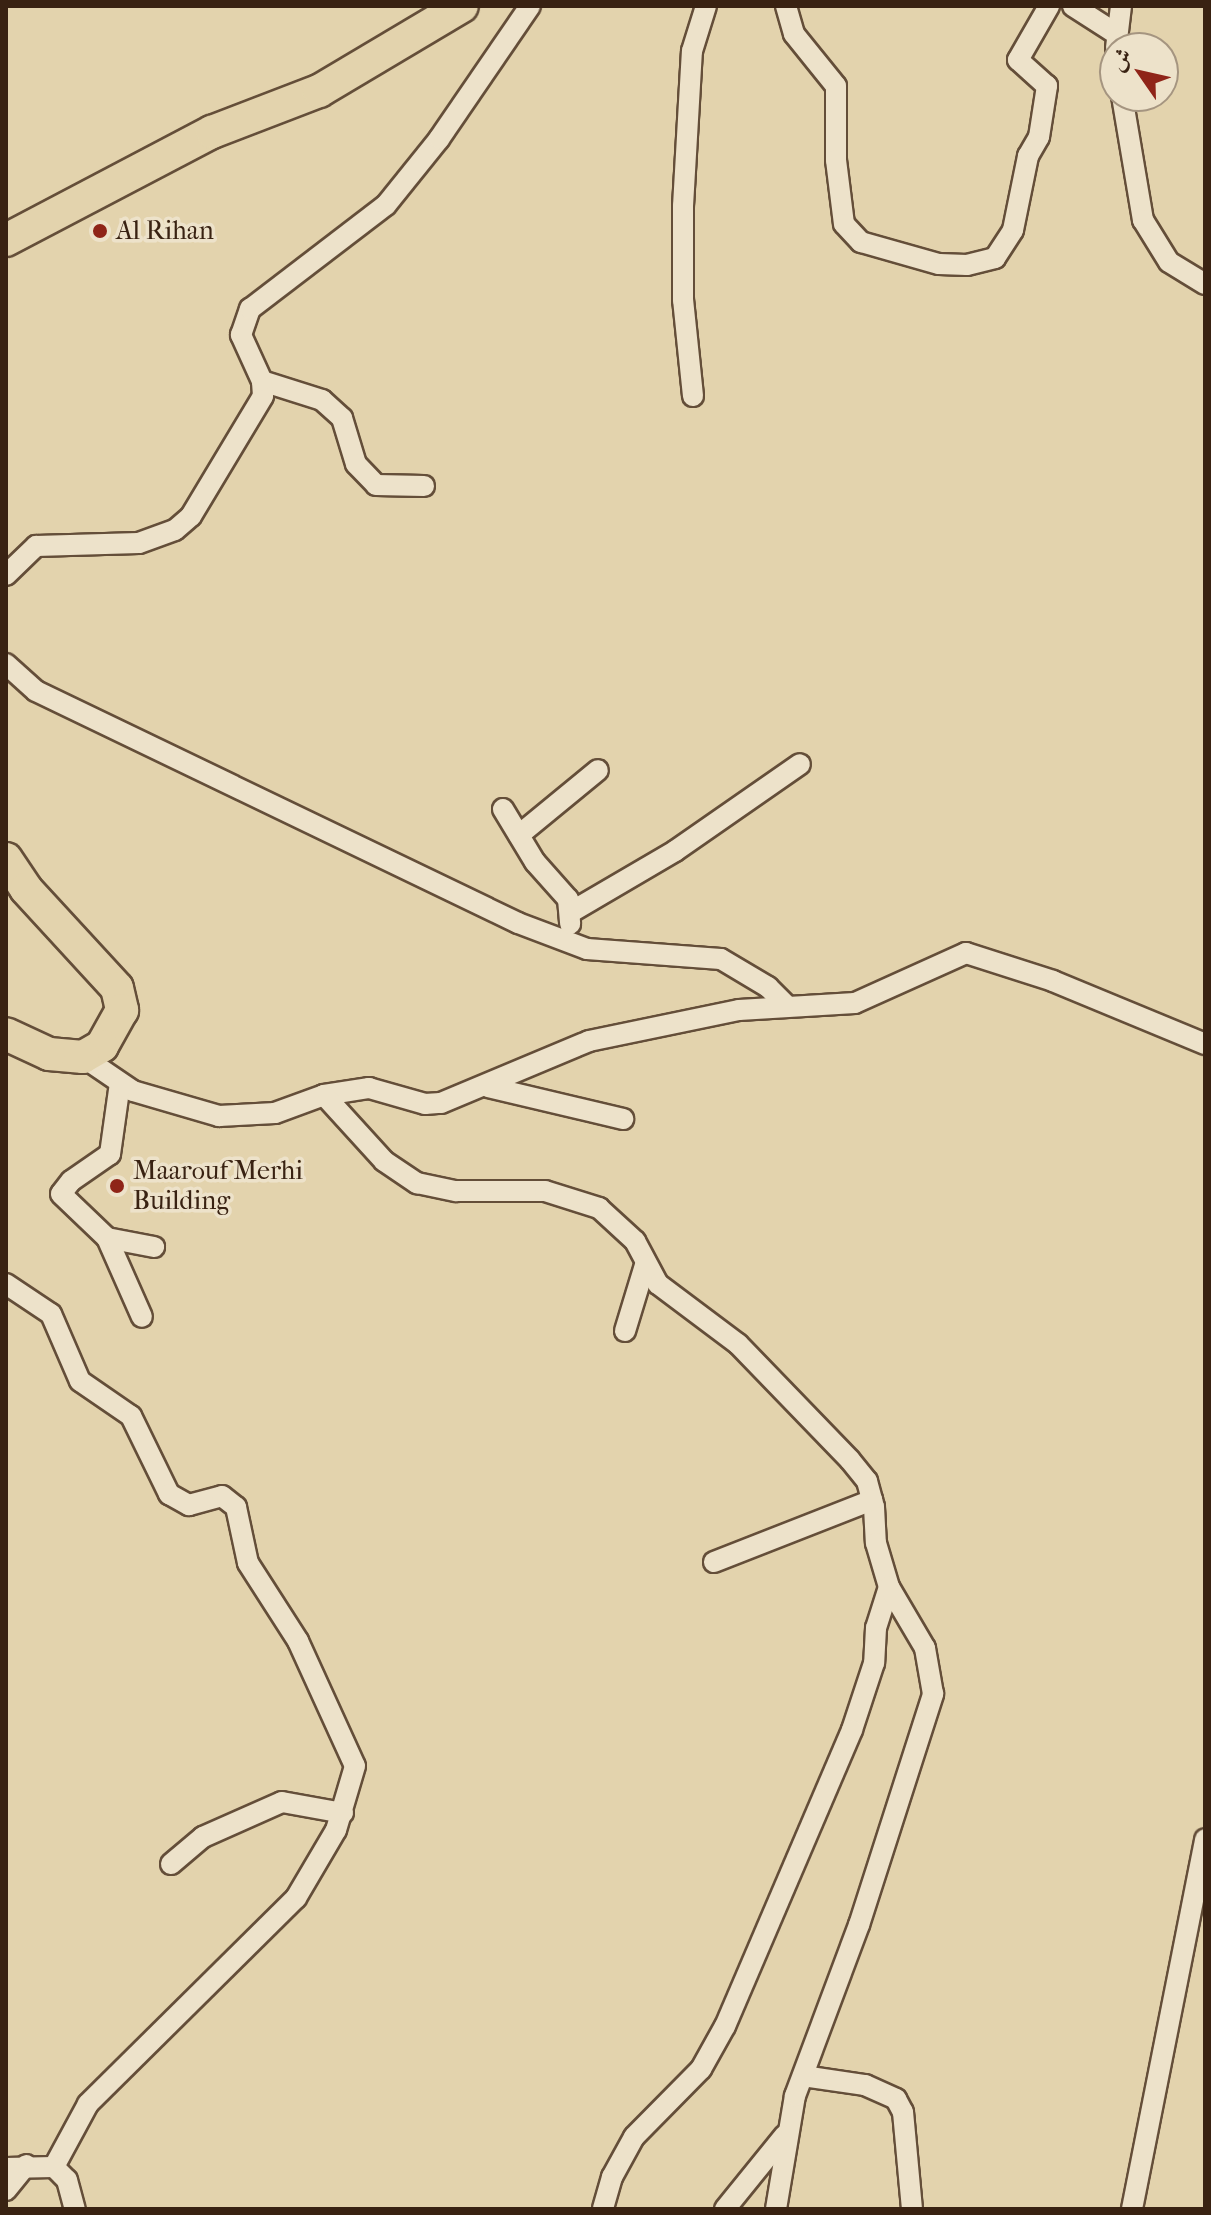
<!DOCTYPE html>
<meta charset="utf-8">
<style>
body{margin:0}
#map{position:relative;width:1211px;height:2215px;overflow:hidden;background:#e3d3ad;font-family:"IM FELL French Canon",Amiri,serif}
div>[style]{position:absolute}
.roads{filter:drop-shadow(2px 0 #644e39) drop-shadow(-2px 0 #644e39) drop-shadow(0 2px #644e39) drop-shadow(0 -2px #644e39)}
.minor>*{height:20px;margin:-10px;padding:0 10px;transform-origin:10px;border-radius:10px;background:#ede2ca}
.primary>*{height:32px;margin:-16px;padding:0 16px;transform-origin:16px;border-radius:16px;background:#e3d3ad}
.dots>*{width:22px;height:22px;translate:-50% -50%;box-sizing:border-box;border:4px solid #ede2ca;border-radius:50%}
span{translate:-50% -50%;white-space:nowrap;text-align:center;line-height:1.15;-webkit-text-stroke:7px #ede2ca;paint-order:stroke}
.poi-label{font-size:26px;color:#392212}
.left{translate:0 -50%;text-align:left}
.frame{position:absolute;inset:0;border:8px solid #392212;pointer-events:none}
.north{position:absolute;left:1099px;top:32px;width:80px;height:80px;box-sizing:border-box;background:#ede2ca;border:2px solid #a59580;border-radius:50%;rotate:304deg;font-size:22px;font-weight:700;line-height:32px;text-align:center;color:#392212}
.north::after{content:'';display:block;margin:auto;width:28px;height:36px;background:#8f2418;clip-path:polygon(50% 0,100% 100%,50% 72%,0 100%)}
</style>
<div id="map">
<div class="roads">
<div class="minor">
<div style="left:786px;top:6px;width:29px;rotate:74deg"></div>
<div style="left:794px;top:34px;width:67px;rotate:51.1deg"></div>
<div style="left:836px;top:86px;width:74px;rotate:90deg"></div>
<div style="left:836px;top:160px;width:64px;rotate:82.9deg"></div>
<div style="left:844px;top:224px;width:25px;rotate:47deg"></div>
<div style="left:861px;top:242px;width:81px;rotate:15.8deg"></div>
<div style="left:939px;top:264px;width:28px;rotate:2deg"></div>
<div style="left:967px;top:265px;width:29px;rotate:-14deg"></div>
<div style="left:995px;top:258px;width:33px;rotate:-57deg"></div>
<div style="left:1013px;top:230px;width:76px;rotate:-78.5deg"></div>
<div style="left:1028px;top:156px;width:22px;rotate:-60deg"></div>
<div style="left:1039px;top:137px;width:52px;rotate:-81.1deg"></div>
<div style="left:1047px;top:86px;width:39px;rotate:-138deg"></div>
<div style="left:1018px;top:60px;width:62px;rotate:-60.1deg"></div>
<div style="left:1073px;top:6px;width:50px;rotate:32.7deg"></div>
<div style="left:1116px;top:48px;width:42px;rotate:-83.2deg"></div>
<div style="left:1122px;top:96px;width:126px;rotate:80.4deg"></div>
<div style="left:1143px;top:220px;width:49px;rotate:58.2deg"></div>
<div style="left:1169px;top:262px;width:42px;rotate:31.4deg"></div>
<div style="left:262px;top:381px;width:63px;rotate:17.6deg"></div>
<div style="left:322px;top:400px;width:27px;rotate:42deg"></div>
<div style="left:342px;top:418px;width:48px;rotate:73.1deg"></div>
<div style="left:356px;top:464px;width:29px;rotate:46deg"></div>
<div style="left:376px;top:485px;width:48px;rotate:1.2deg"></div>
<div style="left:693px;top:396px;width:97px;rotate:-95.9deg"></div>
<div style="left:683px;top:300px;width:94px;rotate:-90deg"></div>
<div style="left:683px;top:206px;width:155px;rotate:-86.7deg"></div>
<div style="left:692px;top:51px;width:47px;rotate:-72.7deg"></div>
<div style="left:6px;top:575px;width:42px;rotate:-44deg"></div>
<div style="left:36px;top:546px;width:103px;rotate:-1.7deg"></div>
<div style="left:139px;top:543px;width:38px;rotate:-20deg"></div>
<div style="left:175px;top:530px;width:21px;rotate:-41deg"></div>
<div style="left:191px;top:516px;width:140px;rotate:-59deg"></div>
<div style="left:263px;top:396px;width:15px;rotate:-94deg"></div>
<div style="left:262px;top:381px;width:51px;rotate:-114.5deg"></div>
<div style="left:241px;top:335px;width:28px;rotate:-71deg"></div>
<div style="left:250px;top:309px;width:171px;rotate:-37.4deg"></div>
<div style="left:386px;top:205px;width:85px;rotate:-51.2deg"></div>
<div style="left:439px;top:139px;width:161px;rotate:-55.6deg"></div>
<div style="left:6px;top:664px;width:40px;rotate:42deg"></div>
<div style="left:36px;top:691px;width:535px;rotate:25.7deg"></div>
<div style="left:518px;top:923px;width:74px;rotate:20.6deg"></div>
<div style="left:587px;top:949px;width:134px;rotate:4.3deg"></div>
<div style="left:721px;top:959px;width:55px;rotate:30.8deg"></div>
<div style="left:768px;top:987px;width:28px;rotate:45deg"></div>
<div style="left:503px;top:809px;width:62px;rotate:58.9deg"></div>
<div style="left:535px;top:862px;width:50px;rotate:48.3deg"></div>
<div style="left:568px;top:899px;width:25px;rotate:85deg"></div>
<div style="left:519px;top:835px;width:102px;rotate:-39.4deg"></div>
<div style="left:571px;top:912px;width:121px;rotate:-30.4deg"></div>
<div style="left:675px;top:851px;width:152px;rotate:-34.8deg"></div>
<div style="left:83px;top:1057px;width:60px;rotate:34.2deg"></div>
<div style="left:133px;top:1091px;width:90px;rotate:16.2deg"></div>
<div style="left:219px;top:1116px;width:56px;rotate:-3.1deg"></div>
<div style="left:275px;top:1113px;width:52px;rotate:-20.2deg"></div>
<div style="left:324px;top:1095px;width:46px;rotate:-8.8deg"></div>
<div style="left:369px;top:1088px;width:58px;rotate:15.9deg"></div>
<div style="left:425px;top:1104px;width:16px;rotate:-4deg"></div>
<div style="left:441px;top:1103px;width:160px;rotate:-22.7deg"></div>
<div style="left:589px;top:1041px;width:153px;rotate:-11.7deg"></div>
<div style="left:739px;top:1010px;width:116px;rotate:-3.5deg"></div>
<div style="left:855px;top:1003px;width:122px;rotate:-24.2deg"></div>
<div style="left:966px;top:953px;width:91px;rotate:17.8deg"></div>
<div style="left:1053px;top:981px;width:165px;rotate:22.5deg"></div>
<div style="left:120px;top:1083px;width:72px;rotate:98deg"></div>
<div style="left:110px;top:1154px;width:47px;rotate:145.3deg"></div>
<div style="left:71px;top:1181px;width:16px;rotate:128deg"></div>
<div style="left:61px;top:1194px;width:64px;rotate:43.7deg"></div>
<div style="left:107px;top:1238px;width:48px;rotate:10.8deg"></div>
<div style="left:488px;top:1087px;width:139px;rotate:13.3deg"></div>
<div style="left:324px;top:1095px;width:89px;rotate:47.7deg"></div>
<div style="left:384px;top:1161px;width:40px;rotate:34deg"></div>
<div style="left:417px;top:1183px;width:40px;rotate:12deg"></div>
<div style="left:456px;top:1191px;width:89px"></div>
<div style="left:545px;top:1191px;width:57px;rotate:17.5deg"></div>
<div style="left:599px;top:1208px;width:49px;rotate:42.5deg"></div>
<div style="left:635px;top:1241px;width:49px;rotate:61.9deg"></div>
<div style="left:658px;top:1284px;width:100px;rotate:36.9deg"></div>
<div style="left:738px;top:1344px;width:161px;rotate:46deg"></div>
<div style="left:850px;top:1460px;width:27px;rotate:51deg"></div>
<div style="left:867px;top:1481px;width:27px;rotate:75deg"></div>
<div style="left:874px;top:1507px;width:36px;rotate:87deg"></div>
<div style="left:876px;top:1543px;width:46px;rotate:73.5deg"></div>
<div style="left:889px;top:1587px;width:43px;rotate:107.6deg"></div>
<div style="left:876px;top:1628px;width:35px;rotate:93deg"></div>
<div style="left:874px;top:1663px;width:71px;rotate:108.2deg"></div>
<div style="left:852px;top:1730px;width:322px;rotate:113.2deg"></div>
<div style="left:725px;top:2026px;width:49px;rotate:119.2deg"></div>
<div style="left:701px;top:2069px;width:95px;rotate:134.6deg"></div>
<div style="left:634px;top:2137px;width:46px;rotate:118.8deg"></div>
<div style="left:612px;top:2177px;width:33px;rotate:106deg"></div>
<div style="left:107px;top:1238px;width:86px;rotate:66.1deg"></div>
<div style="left:6px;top:1284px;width:54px;rotate:33.7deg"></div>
<div style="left:51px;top:1314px;width:73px;rotate:66.6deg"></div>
<div style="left:80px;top:1381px;width:62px;rotate:34.5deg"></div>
<div style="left:131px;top:1416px;width:87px;rotate:64deg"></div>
<div style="left:169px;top:1494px;width:23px;rotate:29deg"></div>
<div style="left:189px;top:1505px;width:34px;rotate:-15deg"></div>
<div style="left:222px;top:1496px;width:18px;rotate:38deg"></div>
<div style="left:236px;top:1507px;width:57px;rotate:77.9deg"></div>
<div style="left:248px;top:1563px;width:93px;rotate:57.3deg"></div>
<div style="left:298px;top:1641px;width:137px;rotate:65.5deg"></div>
<div style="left:355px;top:1766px;width:67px;rotate:106.5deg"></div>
<div style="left:336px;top:1830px;width:79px;rotate:120.5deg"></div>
<div style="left:296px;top:1898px;width:293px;rotate:135.3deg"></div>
<div style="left:88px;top:2104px;width:72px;rotate:118.4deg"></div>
<div style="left:625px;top:1331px;width:69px;rotate:-73.1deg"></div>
<div style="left:714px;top:1562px;width:170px;rotate:-21.4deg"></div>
<div style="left:171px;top:1864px;width:42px;rotate:-40.2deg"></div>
<div style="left:203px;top:1837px;width:86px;rotate:-23.9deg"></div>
<div style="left:282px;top:1802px;width:62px;rotate:10.2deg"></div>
<div style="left:803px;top:2076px;width:63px;rotate:8.3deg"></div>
<div style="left:865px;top:2085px;width:34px;rotate:24deg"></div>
<div style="left:896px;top:2099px;width:15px;rotate:62deg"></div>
<div style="left:903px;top:2112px;width:97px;rotate:84.7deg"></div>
<div style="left:6px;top:2168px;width:48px;rotate:-1.2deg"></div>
<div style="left:54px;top:2167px;width:18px;rotate:45deg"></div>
<div style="left:67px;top:2180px;width:30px;rotate:75deg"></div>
<div style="left:6px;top:2190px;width:32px;rotate:-51deg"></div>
<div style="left:725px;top:2209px;width:95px;rotate:-51deg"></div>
<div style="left:776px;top:2209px;width:115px;rotate:-80.5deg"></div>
<div style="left:795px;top:2096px;width:183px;rotate:-69.5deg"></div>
<div style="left:859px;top:1925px;width:243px;rotate:-72.2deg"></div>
<div style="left:933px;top:1694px;width:47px;rotate:-99.9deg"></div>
<div style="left:925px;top:1648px;width:71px;rotate:-120.5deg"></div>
<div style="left:1132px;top:2209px;width:377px;rotate:-78.8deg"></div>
</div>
<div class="primary">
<div style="left:6px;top:240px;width:233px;rotate:-27.7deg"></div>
<div style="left:212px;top:132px;width:115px;rotate:-21deg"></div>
<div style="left:319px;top:91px;width:166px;rotate:-30.7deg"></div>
<div style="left:6px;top:859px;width:36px;rotate:56deg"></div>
<div style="left:26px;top:889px;width:134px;rotate:47.4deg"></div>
<div style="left:117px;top:988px;width:23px;rotate:77deg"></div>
<div style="left:122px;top:1010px;width:41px;rotate:119.1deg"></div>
<div style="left:102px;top:1046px;width:22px;rotate:150deg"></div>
<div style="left:83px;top:1057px;width:34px;rotate:-175deg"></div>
<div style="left:49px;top:1054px;width:47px;rotate:-155.1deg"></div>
</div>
</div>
<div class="dots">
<div style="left:100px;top:231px;background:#8f2418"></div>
<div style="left:117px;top:1186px;background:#8f2418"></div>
</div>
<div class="poi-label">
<span class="left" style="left:116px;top:231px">Al Rihan</span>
<span class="left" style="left:133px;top:1186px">Maarouf Merhi<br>Building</span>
</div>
<div class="frame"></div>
<div class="north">ش</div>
</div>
